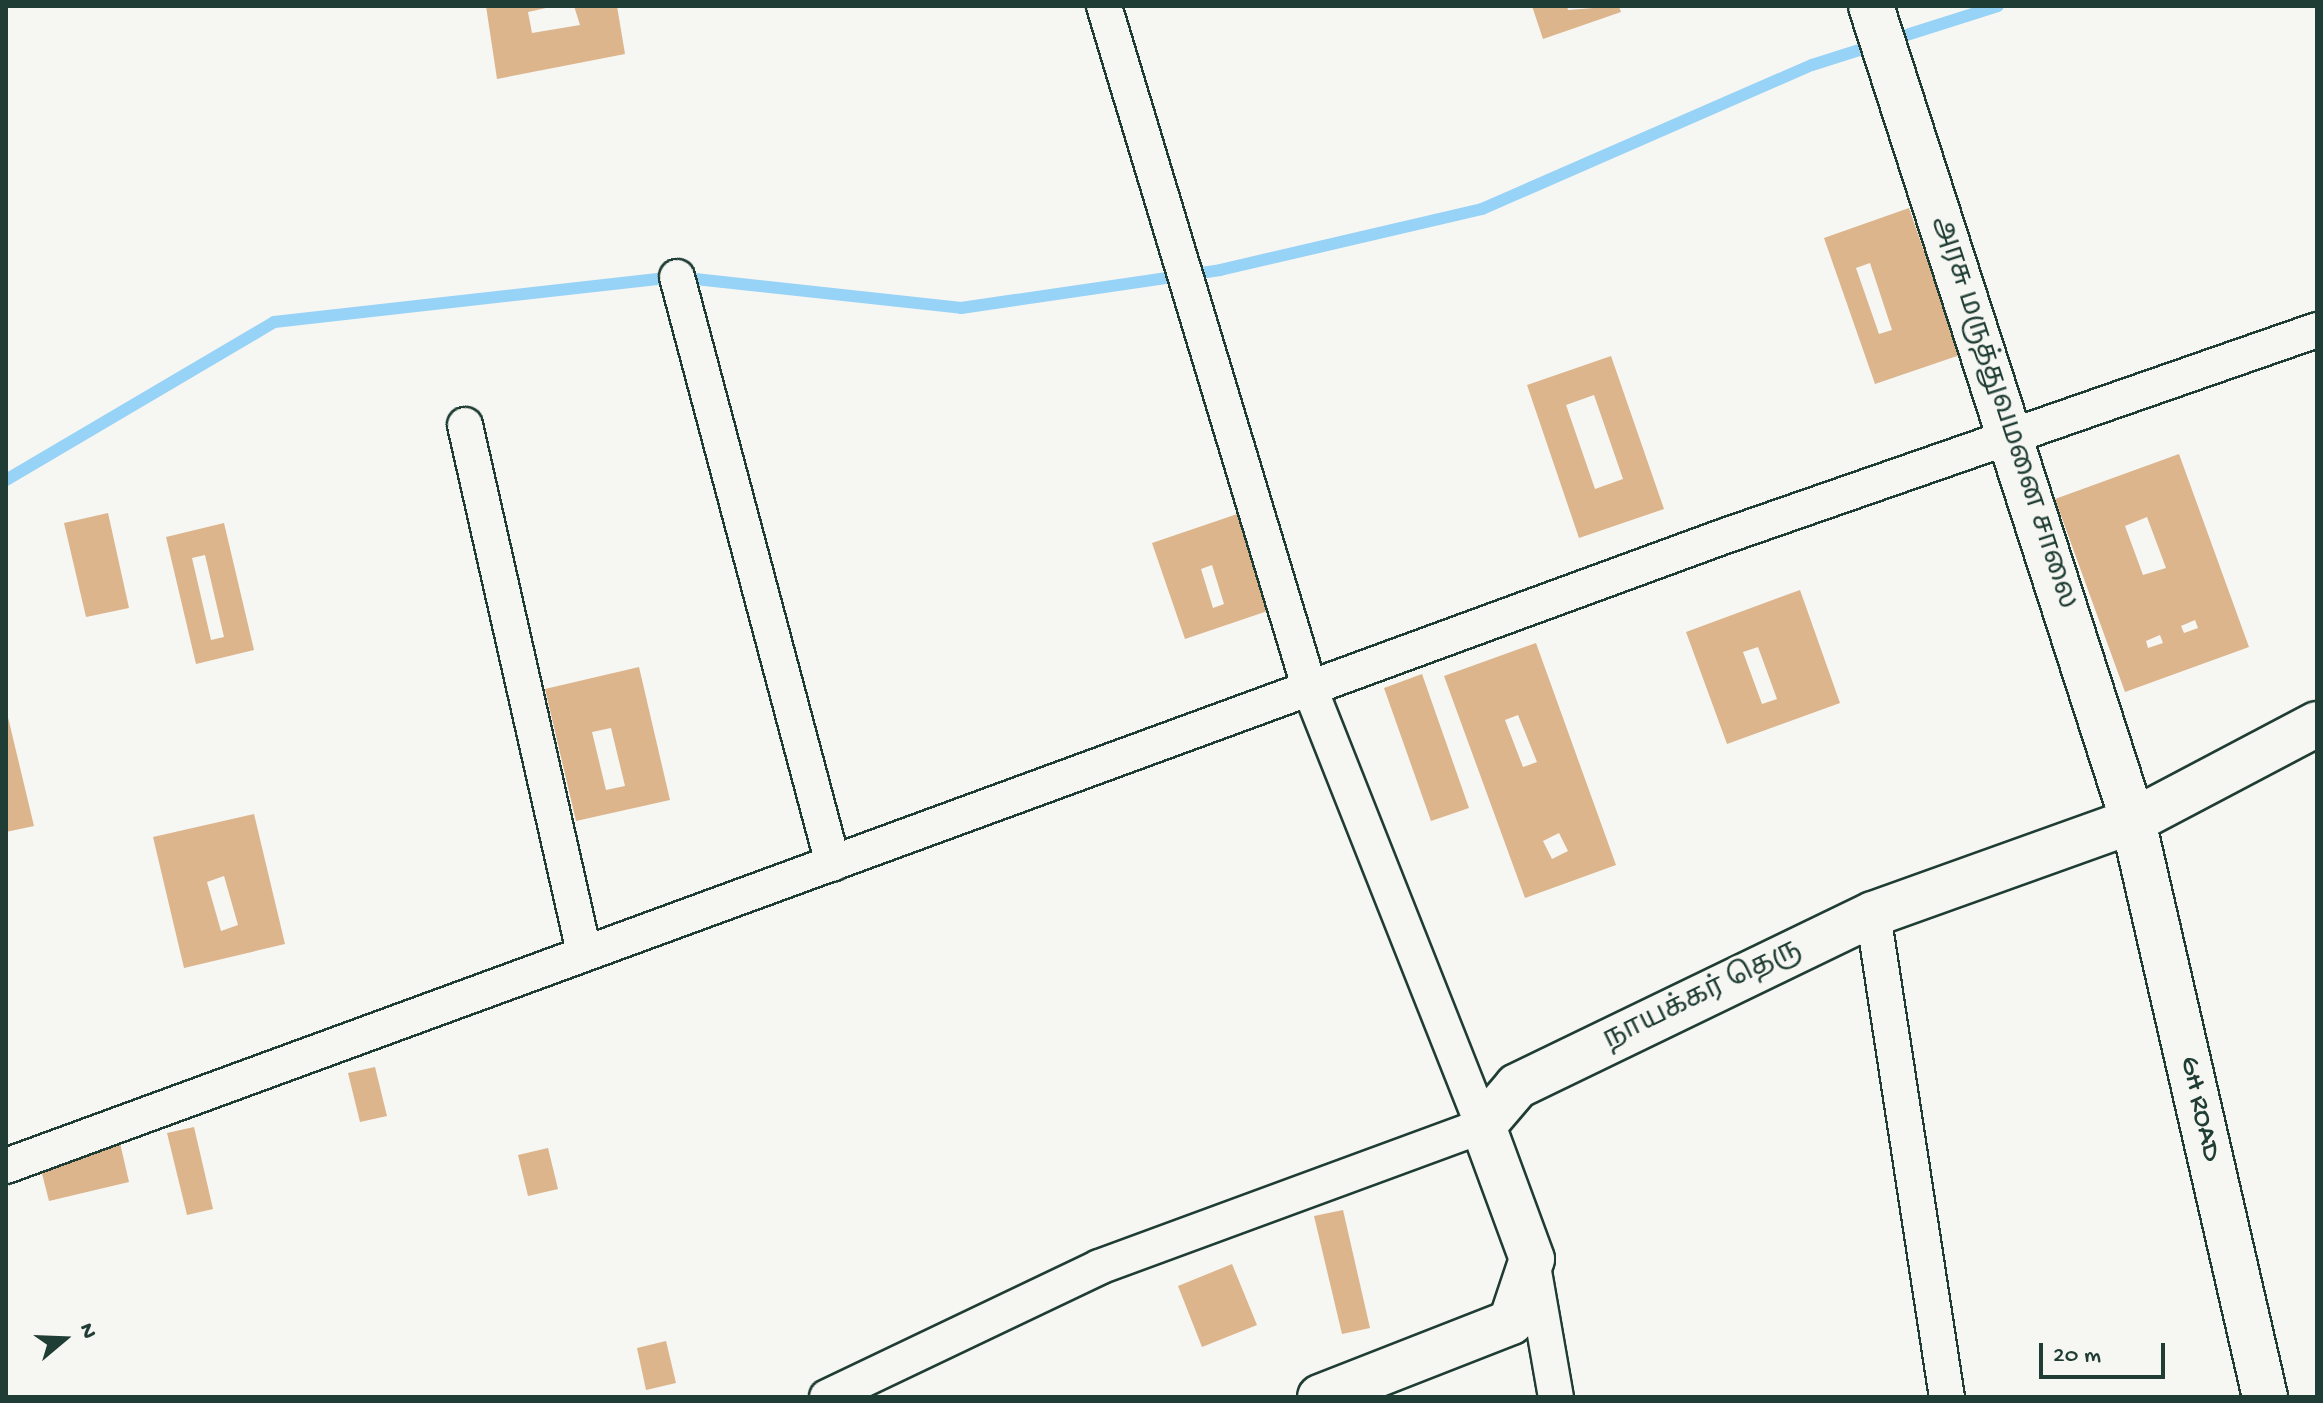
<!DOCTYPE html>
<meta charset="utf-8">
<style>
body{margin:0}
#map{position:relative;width:2323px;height:1403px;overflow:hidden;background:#f6f6f2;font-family:"Gochi Hand","Noto Sans Tamil",sans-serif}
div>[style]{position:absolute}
.stream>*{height:12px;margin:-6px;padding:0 6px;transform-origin:6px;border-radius:6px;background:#97d2f7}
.building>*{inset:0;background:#dcb58d}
.roads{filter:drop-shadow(2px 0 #1f3d34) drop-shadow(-2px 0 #1f3d34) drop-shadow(0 2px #1f3d34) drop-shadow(0 -2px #1f3d34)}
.street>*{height:34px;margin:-17px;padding:0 17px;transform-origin:17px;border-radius:17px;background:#f6f6f2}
.secondary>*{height:44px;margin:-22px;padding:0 22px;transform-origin:22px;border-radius:22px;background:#f6f6f2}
span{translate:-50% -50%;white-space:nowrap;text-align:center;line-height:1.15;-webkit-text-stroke:6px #f6f6f2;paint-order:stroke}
.street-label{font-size:28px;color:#1f3d34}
.frame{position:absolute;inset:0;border:8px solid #1f3d34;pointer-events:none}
.north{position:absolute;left:24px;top:1299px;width:80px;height:80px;-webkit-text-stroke:6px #f6f6f2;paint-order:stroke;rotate:71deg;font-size:22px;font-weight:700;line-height:32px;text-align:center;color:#1f3d34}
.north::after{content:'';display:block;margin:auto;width:28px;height:36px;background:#1f3d34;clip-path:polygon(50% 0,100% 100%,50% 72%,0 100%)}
.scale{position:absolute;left:2039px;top:1343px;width:126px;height:36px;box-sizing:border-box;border:4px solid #1f3d34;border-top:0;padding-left:10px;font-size:24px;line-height:28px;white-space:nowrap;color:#1f3d34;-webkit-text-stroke:6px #f6f6f2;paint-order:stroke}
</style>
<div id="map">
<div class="stream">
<div style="left:6px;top:480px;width:311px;rotate:-30.5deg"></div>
<div style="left:274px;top:322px;width:406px;rotate:-6.4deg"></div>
<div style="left:677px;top:277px;width:286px;rotate:6.2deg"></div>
<div style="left:961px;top:308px;width:262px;rotate:-8.3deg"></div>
<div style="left:1220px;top:270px;width:269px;rotate:-13.1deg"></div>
<div style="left:1482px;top:209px;width:360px;rotate:-23.6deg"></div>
<div style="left:1812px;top:65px;width:195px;rotate:-17.6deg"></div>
</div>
<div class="building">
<div style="clip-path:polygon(486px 6px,555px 6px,528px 12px,532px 33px,580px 25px,574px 6px,617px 6px,625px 54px,497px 79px)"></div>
<div style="clip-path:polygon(1532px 6px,1567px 6px,1568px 10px,1619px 6px,1621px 12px,1543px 39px)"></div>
<div style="clip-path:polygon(evenodd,1909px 208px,1960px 355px,1875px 384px,1824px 238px,1909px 208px,1870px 263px,1892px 330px,1879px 334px,1856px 268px,1870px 263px)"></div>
<div style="clip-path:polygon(evenodd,1611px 356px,1664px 509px,1579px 538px,1527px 385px,1611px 356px,1594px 395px,1623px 479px,1595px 489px,1566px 405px,1594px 395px)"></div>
<div style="clip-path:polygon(evenodd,2179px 454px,2249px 647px,2125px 692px,2055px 499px,2179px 454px,2147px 517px,2166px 568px,2143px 575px,2125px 526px,2147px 517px,2179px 454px,2195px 620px,2198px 628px,2184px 633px,2181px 626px,2195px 620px,2179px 454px,2160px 635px,2163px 643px,2148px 648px,2146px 641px,2160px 635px)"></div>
<div style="clip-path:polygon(evenodd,1249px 510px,1282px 606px,1185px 639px,1152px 543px,1249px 510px,1212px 565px,1224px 604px,1213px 608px,1201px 569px,1212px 565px)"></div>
<div style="clip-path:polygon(108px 513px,129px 608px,86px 617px,64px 523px)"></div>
<div style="clip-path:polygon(evenodd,224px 523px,254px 650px,196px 664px,166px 537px,224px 523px,205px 555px,224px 637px,211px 640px,192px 558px,205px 555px)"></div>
<div style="clip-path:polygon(evenodd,1800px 590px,1840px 703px,1727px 744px,1686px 632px,1800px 590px,1758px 647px,1777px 699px,1762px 704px,1743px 652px,1758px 647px)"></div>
<div style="clip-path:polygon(evenodd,1536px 643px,1616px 865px,1525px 898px,1444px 676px,1536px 643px,1518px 715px,1537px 762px,1523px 767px,1505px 720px,1518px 715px,1536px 643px,1559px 833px,1568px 851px,1552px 859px,1543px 841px,1559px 833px)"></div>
<div style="clip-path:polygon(evenodd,639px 667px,670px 800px,576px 821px,545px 689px,639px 667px,611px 728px,625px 786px,606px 790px,592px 732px,611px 728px)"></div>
<div style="clip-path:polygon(1422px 674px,1469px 808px,1431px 821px,1384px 688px)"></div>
<div style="clip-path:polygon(6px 709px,34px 826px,6px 832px)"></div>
<div style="clip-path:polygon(evenodd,254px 814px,285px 944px,184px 968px,153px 837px,254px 814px,224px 876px,238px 925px,221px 931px,207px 882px,224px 876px)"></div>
<div style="clip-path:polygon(375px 1067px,387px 1116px,360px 1122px,348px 1073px)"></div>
<div style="clip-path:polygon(194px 1127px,213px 1209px,187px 1215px,167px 1133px)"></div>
<div style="clip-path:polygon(120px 1143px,129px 1182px,49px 1201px,39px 1162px)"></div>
<div style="clip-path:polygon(548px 1148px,558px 1189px,528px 1196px,518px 1155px)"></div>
<div style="clip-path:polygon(1343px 1210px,1370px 1328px,1342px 1334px,1314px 1216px)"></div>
<div style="clip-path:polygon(1232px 1264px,1257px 1325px,1202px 1347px,1178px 1286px)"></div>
<div style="clip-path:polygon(666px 1341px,676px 1383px,646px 1390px,637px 1348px)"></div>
</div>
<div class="roads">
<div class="street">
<div style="left:677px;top:277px;width:607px;rotate:75.12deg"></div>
<div style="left:465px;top:425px;width:540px;rotate:77.28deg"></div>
<div style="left:1873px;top:914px;width:489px;rotate:81.3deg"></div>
<div style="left:6px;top:1166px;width:1828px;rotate:-20.13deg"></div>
<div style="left:1722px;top:537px;width:630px;rotate:-19.18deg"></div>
<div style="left:1532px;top:1260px;width:139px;rotate:80.1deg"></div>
<div style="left:827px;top:1397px;width:301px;rotate:-25.5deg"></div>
<div style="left:1099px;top:1267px;width:409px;rotate:-20.2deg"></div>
<div style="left:1483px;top:1126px;width:469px;rotate:-111.6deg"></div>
<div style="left:1310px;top:690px;width:714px;rotate:-106.76deg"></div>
</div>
<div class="secondary">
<div style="left:1871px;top:6px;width:856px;rotate:72.18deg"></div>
<div style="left:2133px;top:821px;width:591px;rotate:77.09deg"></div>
<div style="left:1320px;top:1397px;width:205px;rotate:-21.4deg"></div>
<div style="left:1511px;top:1322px;width:66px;rotate:-71.6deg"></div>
<div style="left:1532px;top:1259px;width:142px;rotate:-110.2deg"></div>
<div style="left:1483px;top:1126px;width:52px;rotate:-49.6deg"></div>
<div style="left:1517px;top:1086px;width:395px;rotate:-25.8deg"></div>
<div style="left:1873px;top:914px;width:276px;rotate:-19.7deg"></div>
<div style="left:2133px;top:821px;width:208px;rotate:-27.8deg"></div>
</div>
</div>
<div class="street-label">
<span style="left:2003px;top:413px;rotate:72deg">அரசு மருத்துவமனை சாலை</span>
<span style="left:1703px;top:996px;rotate:-26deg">நாயக்கர் தெரு</span>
<span style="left:2199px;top:1109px;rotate:77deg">GH ROAD</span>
</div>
<div class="frame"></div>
<div class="north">N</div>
<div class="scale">20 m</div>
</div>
